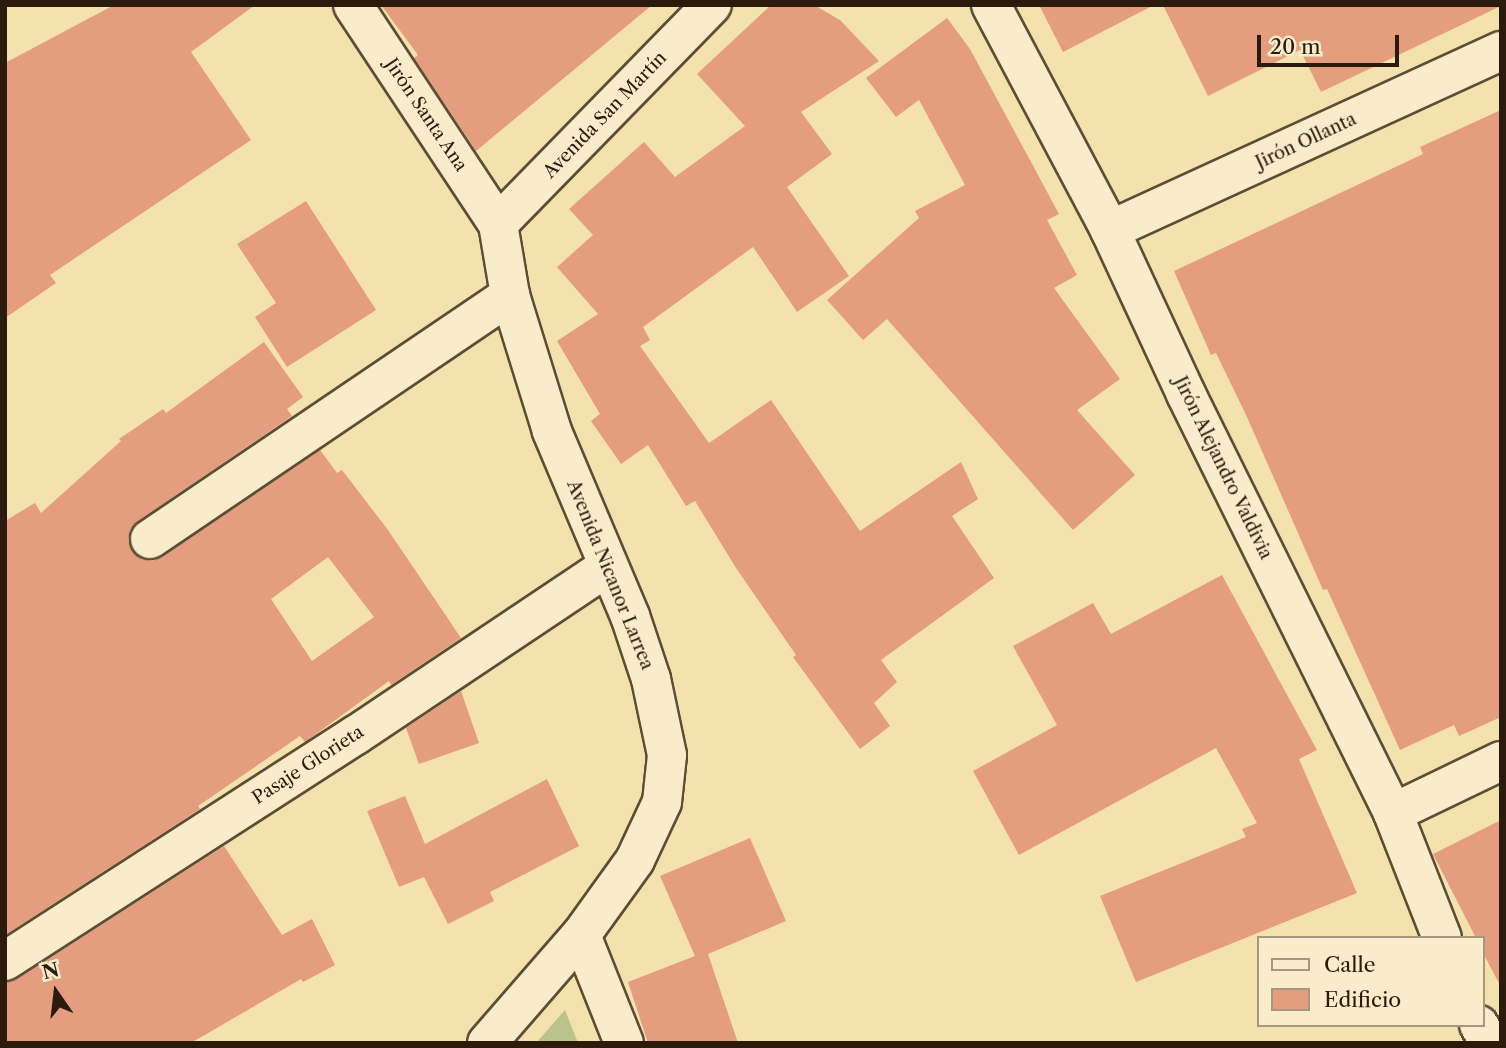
<!DOCTYPE html>
<meta charset="utf-8">
<style>
body{margin:0}
#map{position:relative;width:1506px;height:1048px;overflow:hidden;background:#f4e2ae;font-family:"Libre Caslon Text",serif}
div>[style]{position:absolute}
.green>*{inset:0;background:#bac38b}
.building>*{inset:0;background:#e49d7e}
.roads{filter:drop-shadow(2px 0 #5d4d34) drop-shadow(-2px 0 #5d4d34) drop-shadow(0 2px #5d4d34) drop-shadow(0 -2px #5d4d34)}
.minor>*{height:38px;margin:-19px;padding:0 19px;transform-origin:19px;border-radius:19px;background:#f8ecca}
.secondary>*{height:38px;margin:-19px;padding:0 19px;transform-origin:19px;border-radius:19px;background:#f8ecca}
span{translate:-50% -50%;white-space:nowrap;text-align:center;line-height:1.15;-webkit-text-stroke:5px #f8ecca;paint-order:stroke}
.street-label{font-size:18px;color:#2b1b0c}
.frame{position:absolute;inset:0;border:7px solid #2b1b0c;pointer-events:none}
.legend{position:absolute;left:1257px;top:936px;width:228px;height:91px;box-sizing:border-box;background:#f8ecca;border:2px solid #a6987e;margin:0;padding:9px 12px;list-style:none;font-size:21px;color:#2b1b0c}
.legend li{display:flex;align-items:center;gap:14px;height:35px}
.legend b{width:35px;border:2px solid #a6987e}
.north{position:absolute;left:21px;top:957px;width:70px;height:70px;-webkit-text-stroke:5px #f8ecca;paint-order:stroke;rotate:346deg;font-size:19px;font-weight:700;line-height:28px;text-align:center;color:#2b1b0c}
.north::after{content:'';display:block;margin:auto;width:24px;height:32px;background:#2b1b0c;clip-path:polygon(50% 0,100% 100%,50% 72%,0 100%)}
.scale{position:absolute;left:1257px;top:35px;width:142px;height:32px;box-sizing:border-box;border:4px solid #2b1b0c;border-top:0;padding-left:9px;font-size:21px;line-height:24px;white-space:nowrap;color:#2b1b0c;-webkit-text-stroke:5px #f8ecca;paint-order:stroke}
</style>
<div id="map">
<div class="green">
<div style="clip-path:polygon(565px 1010px,578px 1043px,536px 1043px)"></div>
</div>
<div class="building">
<div style="clip-path:polygon(114px 5px,255px 5px,191px 52px,251px 140px,50px 275px,56px 283px,5px 318px,5px 63px)"></div>
<div style="clip-path:polygon(381px 5px,652px 5px,476px 151px,414px 58px,418px 55px)"></div>
<div style="clip-path:polygon(771px 5px,814px 5px,840px 20px,879px 61px,801px 112px,832px 154px,787px 187px,849px 276px,797px 312px,753px 247px,643px 327px,650px 340px,640px 346px,709px 443px,771px 400px,860px 531px,961px 462px,978px 499px,952px 516px,994px 578px,881px 660px,897px 682px,874px 703px,890px 726px,860px 749px,793px 657px,796px 655px,736px 568px,695px 501px,686px 506px,648px 445px,621px 464px,591px 421px,600px 414px,557px 341px,598px 314px,557px 267px,593px 235px,569px 209px,644px 142px,675px 177px,745px 126px,697px 74px)"></div>
<div style="clip-path:polygon(1039px 5px,1154px 5px,1063px 52px)"></div>
<div style="clip-path:polygon(1163px 5px,1501px 5px,1501px 6px,1321px 92px,1300px 50px,1208px 96px)"></div>
<div style="clip-path:polygon(947px 18px,970px 49px,1059px 214px,1047px 220px,1077px 275px,1054px 288px,1120px 379px,1077px 410px,1135px 475px,1073px 530px,887px 319px,863px 340px,827px 300px,919px 218px,915px 211px,965px 185px,919px 100px,896px 117px,866px 78px)"></div>
<div style="clip-path:polygon(1501px 110px,1501px 717px,1459px 736px,1454px 725px,1400px 750px,1327px 589px,1323px 590px,1247px 417px,1216px 353px,1211px 355px,1174px 271px,1423px 154px,1420px 147px)"></div>
<div style="clip-path:polygon(306px 201px,376px 310px,287px 367px,255px 317px,276px 303px,237px 244px)"></div>
<div style="clip-path:polygon(evenodd,264px 342px,303px 397px,287px 409px,292px 416px,138px 521px,130px 530px,128px 540px,132px 551px,141px 559px,152px 561px,162px 557px,320px 450px,337px 473px,342px 470px,388px 530px,461px 638px,391px 685px,389px 681px,305px 742px,300px 736px,198px 806px,200px 809px,5px 935px,5px 521px,35px 503px,41px 513px,121px 441px,119px 439px,163px 409px,166px 413px,264px 342px,328px 557px,374px 617px,312px 661px,271px 599px,328px 557px)"></div>
<div style="clip-path:polygon(1222px 575px,1317px 750px,1299px 759px,1357px 893px,1136px 982px,1100px 896px,1246px 837px,1242px 829px,1257px 823px,1216px 748px,1019px 855px,973px 771px,1057px 725px,1013px 646px,1093px 603px,1111px 634px)"></div>
<div style="clip-path:polygon(461px 691px,479px 743px,419px 764px,406px 728px)"></div>
<div style="clip-path:polygon(547px 779px,579px 846px,490px 892px,494px 901px,448px 924px,424px 877px,399px 887px,367px 811px,405px 796px,425px 844px)"></div>
<div style="clip-path:polygon(1501px 820px,1501px 987px,1483px 953px,1483px 938px,1476px 938px,1433px 854px)"></div>
<div style="clip-path:polygon(750px 838px,786px 921px,708px 954px,738px 1043px,648px 1043px,628px 982px,695px 956px,660px 876px)"></div>
<div style="clip-path:polygon(224px 846px,282px 935px,312px 919px,335px 965px,303px 982px,301px 979px,191px 1043px,5px 1043px,5px 983px,17px 979px)"></div>
</div>
<div class="roads">
<div class="minor">
<div style="left:353px;top:5px;width:263px;rotate:56.5deg"></div>
<div style="left:991px;top:5px;width:255px;rotate:62.1deg"></div>
<div style="left:1110px;top:230px;width:181px;rotate:65.1deg"></div>
<div style="left:1186px;top:394px;width:467px;rotate:63.7deg"></div>
<div style="left:1393px;top:813px;width:134px;rotate:68.6deg"></div>
<div style="left:1110px;top:230px;width:430px;rotate:-24.6deg"></div>
<div style="left:150px;top:539px;width:435px;rotate:-34.1deg"></div>
<div style="left:1393px;top:813px;width:120px;rotate:-25.7deg"></div>
<div style="left:581px;top:935px;width:116px;rotate:68.3deg"></div>
<div style="left:5px;top:961px;width:417px;rotate:-32.8deg"></div>
<div style="left:356px;top:735px;width:303px;rotate:-33.8deg"></div>
<div style="left:1479px;top:1025px;width:21px;rotate:59deg"></div>
</div>
<div class="secondary">
<div style="left:487px;top:1043px;width:143px;rotate:-49deg"></div>
<div style="left:581px;top:935px;width:92px;rotate:-54.2deg"></div>
<div style="left:635px;top:860px;width:64px;rotate:-65deg"></div>
<div style="left:662px;top:802px;width:47px;rotate:-83.9deg"></div>
<div style="left:667px;top:755px;width:78px;rotate:-101.9deg"></div>
<div style="left:651px;top:679px;width:66px;rotate:-108.4deg"></div>
<div style="left:630px;top:616px;width:201px;rotate:-112.9deg"></div>
<div style="left:552px;top:431px;width:142px;rotate:-107.2deg"></div>
<div style="left:510px;top:295px;width:72px;rotate:-99.6deg"></div>
<div style="left:498px;top:224px;width:306px;rotate:-45.7deg"></div>
</div>
</div>
<div class="street-label">
<span style="left:426px;top:115px;rotate:56deg">Jirón Santa Ana</span>
<span style="left:605px;top:115px;rotate:-46deg">Avenida San Martín</span>
<span style="left:1306px;top:141px;rotate:-25deg">Jirón Ollanta</span>
<span style="left:1223px;top:468px;rotate:64deg">Jirón Alejandro Valdivia</span>
<span style="left:610px;top:575px;rotate:68deg">Avenida Nicanor Larrea</span>
<span style="left:308px;top:765px;rotate:-33deg">Pasaje Glorieta</span>
</div>
<div class="frame"></div>
<ul class="legend">
<li><b style="height:9px;background:#f8ecca"></b>Calle</li>
<li><b style="height:19px;background:#e49d7e"></b>Edificio</li>
</ul>
<div class="north">N</div>
<div class="scale">20 m</div>
</div>
